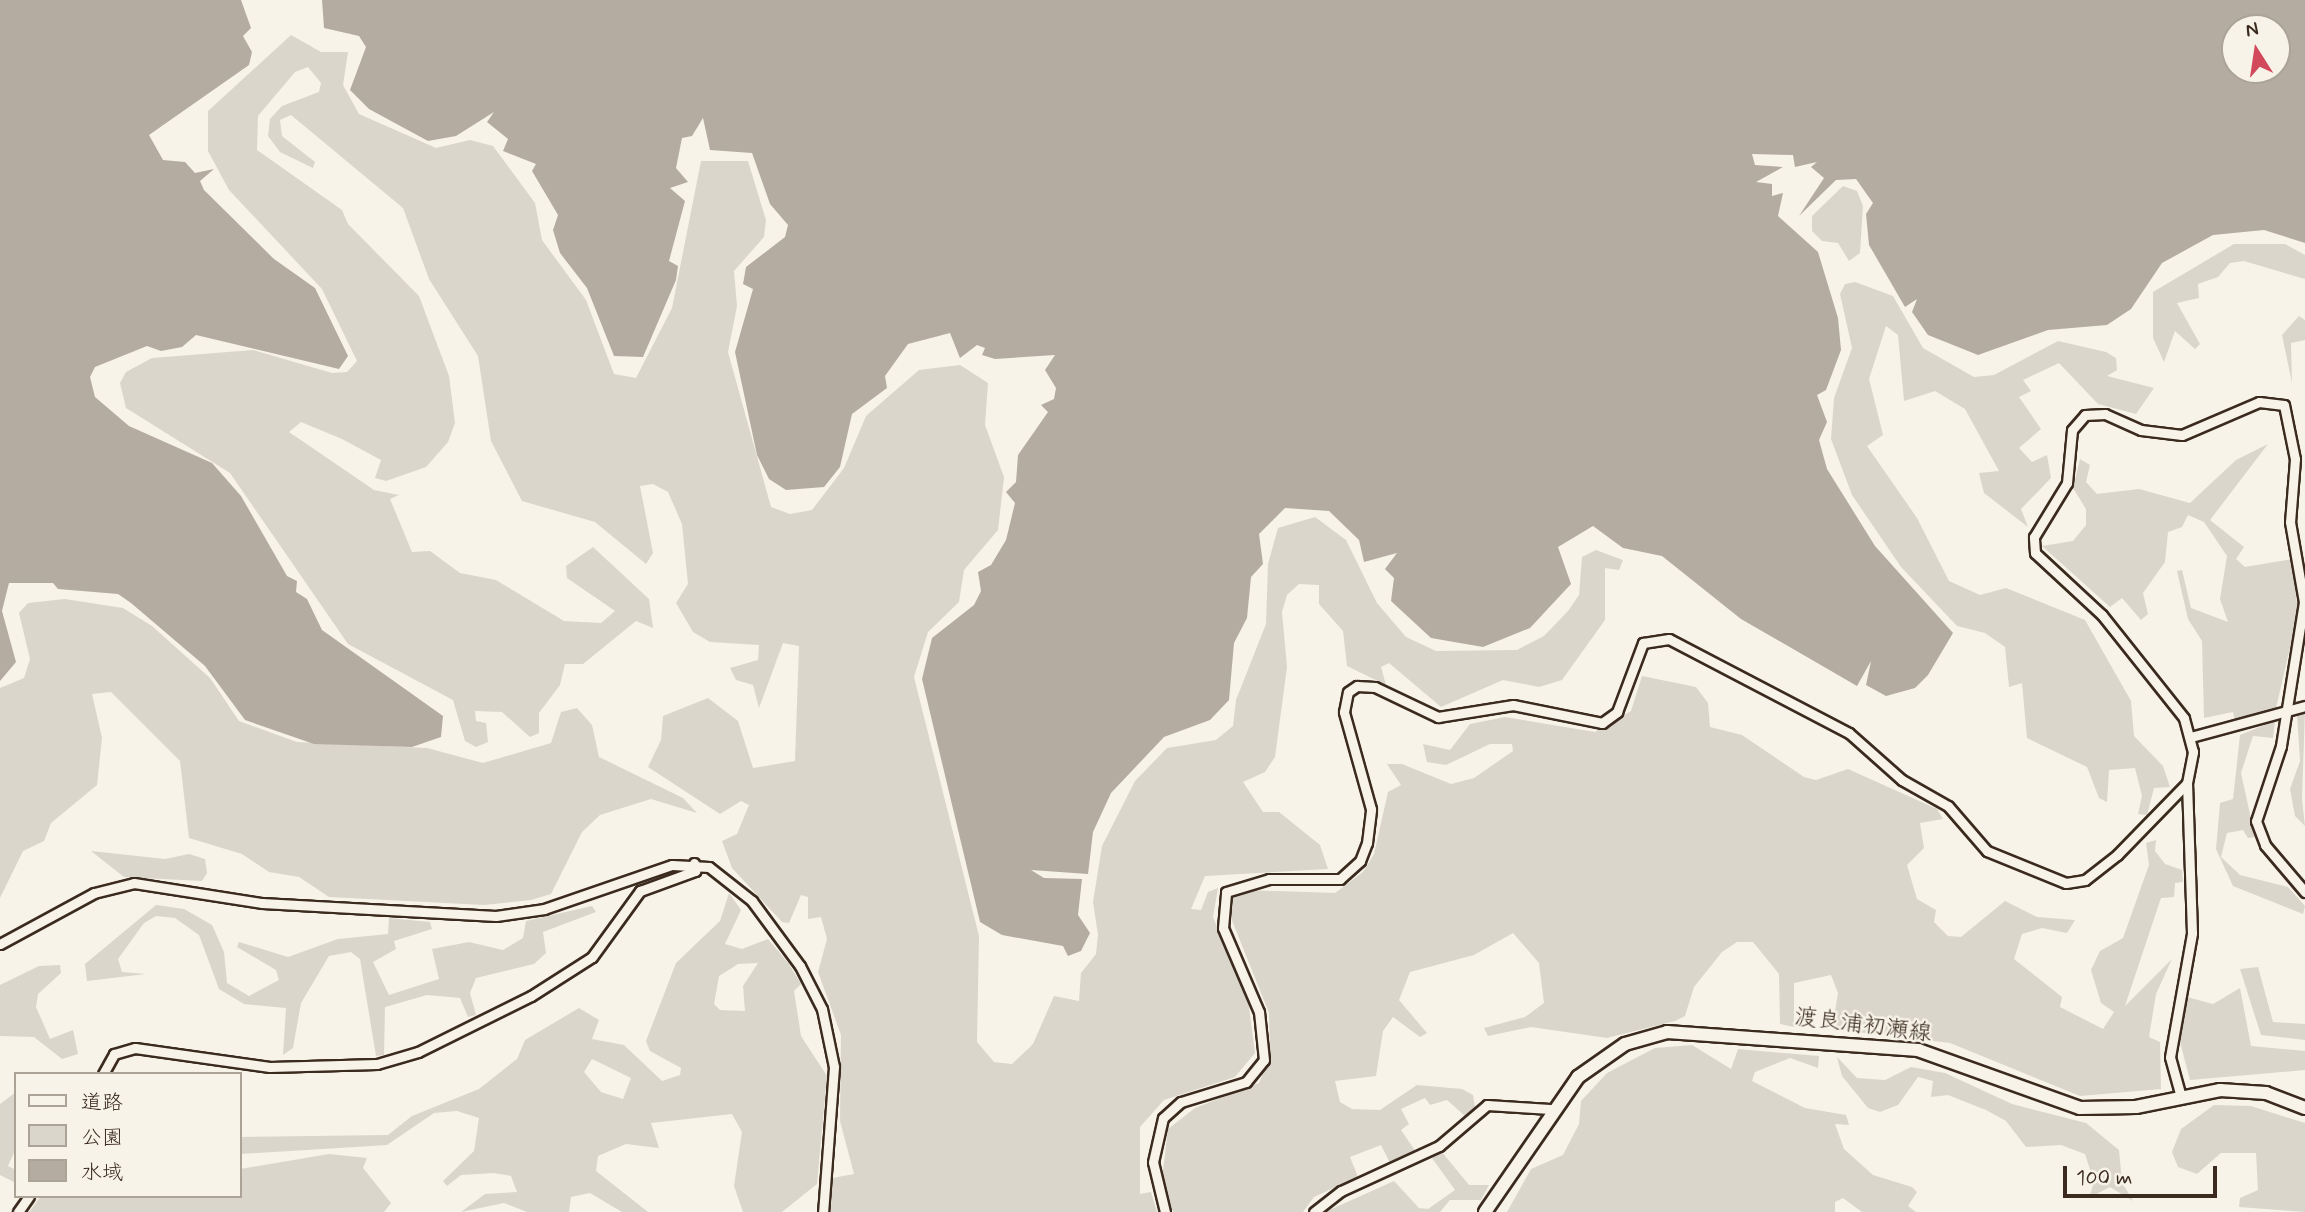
<!DOCTYPE html>
<meta charset="utf-8">
<style>
body{margin:0}
#map{position:relative;width:2305px;height:1212px;overflow:hidden;background:#f7f3e8;font-family:Mynerve,"Klee One",sans-serif}
div>[style]{position:absolute}
.green>*{inset:0;background:#dbd6cb}
.water>*{inset:0;background:#b4aca0}
.roads{filter:drop-shadow(2px 0 #3b2a1e) drop-shadow(-2px 0 #3b2a1e) drop-shadow(0 2px #3b2a1e) drop-shadow(0 -2px #3b2a1e)}
.minor>*{height:9px;margin:-4.5px;padding:0 4.5px;transform-origin:4.5px;border-radius:4.5px;background:#f7f3e8}
.secondary>*{height:12px;margin:-6px;padding:0 6px;transform-origin:6px;border-radius:6px;background:#f7f3e8}
span{translate:-50% -50%;white-space:nowrap;text-align:center;line-height:1.15;-webkit-text-stroke:5px #f7f3e8;paint-order:stroke}
.street-label{font-size:23px;color:#3b2a1e}
.legend{position:absolute;left:14px;top:1072px;width:228px;height:126px;box-sizing:border-box;background:#f7f3e8;border:2px solid #aca397;margin:0;padding:9px 12px;list-style:none;font-size:21px;color:#3b2a1e}
.legend li{display:flex;align-items:center;gap:14px;height:35px}
.legend b{width:35px;border:2px solid #aca397}
.north{position:absolute;left:2221px;top:14px;width:70px;height:70px;box-sizing:border-box;background:#f7f3e8;border:2px solid #aca397;border-radius:50%;rotate:348deg;font-size:19px;font-weight:700;line-height:28px;text-align:center;color:#3b2a1e}
.north::after{content:'';display:block;margin:auto;width:24px;height:32px;background:#d1495b;clip-path:polygon(50% 0,100% 100%,50% 72%,0 100%)}
.scale{position:absolute;left:2063px;top:1166px;width:154px;height:32px;box-sizing:border-box;border:4px solid #3b2a1e;border-top:0;padding-left:9px;font-size:21px;line-height:24px;white-space:nowrap;color:#3b2a1e;-webkit-text-stroke:5px #f7f3e8;paint-order:stroke}
</style>
<div id="map">
<div class="green">
<div style="clip-path:polygon(291px 35px,321px 52px,348px 52px,343px 85px,359px 114px,436px 148px,470px 140px,493px 146px,535px 203px,542px 240px,586px 300px,614px 374px,636px 378px,672px 308px,701px 161px,748px 161px,766px 220px,764px 237px,734px 271px,737px 306px,728px 352px,771px 507px,790px 514px,812px 510px,844px 468px,866px 416px,919px 370px,960px 365px,988px 383px,985px 425px,1004px 477px,998px 530px,964px 570px,959px 602px,928px 632px,914px 677px,979px 936px,977px 1042px,994px 1062px,1012px 1064px,1033px 1044px,1054px 996px,1079px 1001px,1081px 973px,1096px 954px,1098px 935px,1093px 902px,1102px 846px,1135px 781px,1167px 748px,1216px 740px,1233px 726px,1236px 700px,1266px 624px,1268px 564px,1278px 528px,1315px 517px,1346px 540px,1377px 603px,1406px 637px,1436px 651px,1517px 650px,1544px 636px,1568px 611px,1579px 595px,1582px 557px,1596px 550px,1623px 560px,1619px 570px,1605px 568px,1605px 620px,1562px 680px,1539px 687px,1503px 680px,1441px 707px,1389px 663px,1381px 667px,1386px 685px,1347px 666px,1343px 631px,1319px 604px,1319px 585px,1299px 584px,1287px 595px,1282px 612px,1287px 667px,1275px 757px,1265px 772px,1243px 782px,1263px 812px,1279px 812px,1320px 845px,1328px 869px,1205px 876px,1191px 909px,1201px 910px,1208px 892px,1218px 888px,1213px 917px,1248px 1000px,1255px 1053px,1235px 1077px,1164px 1100px,1140px 1127px,1140px 1194px,1151px 1192px,1157px 1212px,831px 1212px,832px 1178px,854px 1174px,840px 1121px,841px 1035px,818px 972px,827px 939px,821px 917px,808px 919px,808px 897px,801px 895px,789px 923px,782px 922px,732px 868px,722px 841px,737px 834px,749px 805px,741px 801px,720px 814px,648px 767px,661px 740px,663px 716px,708px 698px,738px 721px,753px 768px,795px 761px,799px 646px,783px 643px,759px 708px,753px 685px,736px 680px,730px 668px,758px 660px,759px 645px,710px 642px,693px 632px,676px 603px,688px 584px,682px 524px,668px 492px,653px 484px,640px 486px,653px 553px,646px 564px,595px 522px,522px 501px,491px 441px,478px 356px,429px 279px,403px 208px,291px 115px,280px 120px,282px 136px,315px 162px,313px 168px,280px 152px,268px 136px,270px 119px,282px 106px,319px 92px,321px 83px,308px 67px,295px 72px,258px 116px,257px 150px,342px 210px,348px 224px,419px 296px,449px 376px,455px 423px,448px 442px,426px 467px,386px 481px,375px 478px,381px 460px,342px 439px,301px 422px,289px 432px,374px 490px,399px 495px,390px 499px,412px 552px,430px 551px,460px 573px,496px 580px,564px 621px,601px 623px,615px 611px,567px 578px,566px 566px,593px 547px,649px 599px,653px 628px,636px 621px,583px 664px,565px 664px,560px 685px,539px 713px,539px 733px,530px 737px,502px 712px,475px 711px,476px 721px,486px 723px,488px 742px,476px 747px,465px 741px,453px 700px,348px 644px,230px 473px,126px 408px,120px 383px,126px 372px,152px 358px,253px 350px,332px 373px,347px 372px,357px 361px,322px 289px,229px 190px,208px 151px,208px 111px)"></div>
<div style="clip-path:polygon(1843px 186px,1857px 191px,1863px 206px,1860px 253px,1849px 261px,1838px 243px,1822px 241px,1812px 231px,1812px 216px)"></div>
<div style="clip-path:polygon(2234px 244px,2285px 244px,2305px 255px,2305px 279px,2244px 261px,2230px 263px,2218px 277px,2198px 284px,2199px 298px,2177px 303px,2200px 344px,2195px 349px,2175px 331px,2164px 362px,2153px 338px,2153px 292px)"></div>
<div style="clip-path:polygon(1855px 282px,1893px 296px,1923px 348px,1974px 377px,1994px 375px,2058px 341px,2106px 352px,2116px 358px,2117px 370px,2107px 376px,2154px 388px,2136px 414px,2098px 404px,2059px 363px,2023px 380px,2031px 391px,2019px 397px,2041px 429px,2019px 448px,2032px 462px,2047px 455px,2051px 478px,2021px 509px,2028px 527px,1984px 493px,1979px 473px,1999px 471px,1965px 409px,1935px 391px,1904px 401px,1898px 335px,1886px 326px,1869px 379px,1883px 435px,1867px 446px,1917px 518px,1949px 581px,1980px 595px,2006px 588px,2085px 620px,2131px 701px,2134px 736px,2163px 766px,2170px 787px,2154px 788px,2147px 815px,2138px 814px,2142px 796px,2135px 768px,2109px 770px,2107px 802px,2099px 798px,2087px 767px,2027px 738px,2022px 683px,2009px 687px,2005px 647px,1985px 633px,1957px 626px,1901px 567px,1852px 495px,1831px 439px,1834px 398px,1852px 348px,1840px 294px,1845px 284px)"></div>
<div style="clip-path:polygon(2299px 316px,2305px 320px,2305px 340px,2291px 343px,2292px 383px,2282px 335px)"></div>
<div style="clip-path:polygon(2268px 444px,2210px 520px,2244px 547px,2236px 559px,2245px 567px,2292px 559px,2298px 613px,2276px 708px,2235px 720px,2233px 712px,2204px 718px,2202px 641px,2188px 619px,2177px 571px,2182px 570px,2191px 608px,2228px 622px,2220px 599px,2227px 556px,2204px 522px,2188px 515px,2182px 527px,2168px 532px,2165px 562px,2143px 593px,2148px 614px,2141px 620px,2122px 598px,2110px 607px,2042px 546px,2073px 541px,2086px 525px,2086px 509px,2073px 488px,2080px 459px,2090px 465px,2086px 482px,2097px 494px,2139px 489px,2190px 503px,2236px 460px)"></div>
<div style="clip-path:polygon(65px 599px,123px 608px,152px 626px,210px 678px,239px 721px,297px 742px,427px 748px,483px 763px,551px 743px,561px 712px,577px 708px,592px 725px,599px 757px,683px 798px,697px 813px,651px 799px,600px 815px,582px 832px,551px 894px,531px 900px,484px 905px,329px 897px,299px 877px,269px 872px,242px 854px,189px 838px,180px 761px,111px 692px,92px 694px,102px 738px,97px 785px,51px 823px,44px 841px,23px 851px,0 898px,0 688px,24px 678px,30px 659px,19px 613px,28px 603px)"></div>
<div style="clip-path:polygon(1642px 676px,1696px 687px,1708px 703px,1710px 727px,1742px 735px,1804px 777px,1816px 780px,1848px 769px,1937px 809px,1943px 819px,1920px 823px,1924px 848px,1907px 865px,1917px 899px,1936px 910px,1934px 922px,1948px 936px,1961px 937px,2005px 901px,2037px 917px,2075px 920px,2067px 933px,2042px 928px,2022px 934px,2014px 959px,2062px 997px,2060px 1007px,2103px 1029px,2114px 1012px,2101px 1003px,2091px 970px,2100px 951px,2123px 938px,2149px 865px,2146px 843px,2156px 840px,2155px 851px,2165px 864px,2182px 870px,2183px 882px,2175px 883px,2174px 897px,2161px 898px,2125px 1006px,2172px 959px,2156px 994px,2149px 1037px,2160px 1042px,2161px 1089px,2080px 1096px,1950px 1043px,1840px 1030px,1833px 1023px,1838px 993px,1831px 975px,1794px 983px,1794px 1027px,1780px 1024px,1779px 974px,1753px 942px,1737px 942px,1722px 952px,1694px 987px,1685px 1016px,1675px 1021px,1607px 1038px,1531px 1027px,1488px 1036px,1484px 1028px,1525px 1017px,1544px 1003px,1539px 963px,1513px 933px,1474px 955px,1410px 972px,1399px 1000px,1427px 1033px,1420px 1037px,1393px 1017px,1383px 1031px,1376px 1076px,1335px 1081px,1340px 1102px,1352px 1109px,1380px 1110px,1417px 1085px,1462px 1089px,1473px 1095px,1475px 1107px,1465px 1116px,1447px 1100px,1430px 1105px,1425px 1098px,1401px 1109px,1409px 1124px,1401px 1130px,1416px 1152px,1391px 1165px,1381px 1145px,1350px 1157px,1358px 1177px,1314px 1197px,1303px 1212px,1173px 1212px,1162px 1179px,1168px 1129px,1195px 1108px,1259px 1083px,1270px 1057px,1269px 1013px,1231px 918px,1231px 898px,1244px 890px,1335px 893px,1363px 872px,1374px 854px,1388px 792px,1401px 785px,1387px 764px,1402px 764px,1451px 784px,1474px 778px,1513px 751px,1512px 744px,1490px 744px,1446px 765px,1427px 762px,1423px 744px,1450px 750px,1470px 724px,1505px 717px,1595px 732px,1631px 711px)"></div>
<div style="clip-path:polygon(2305px 711px,2302px 799px,2305px 826px,2295px 816px,2290px 789px,2300px 761px,2297px 714px)"></div>
<div style="clip-path:polygon(2275px 721px,2273px 738px,2253px 736px,2241px 773px,2255px 837px,2248px 838px,2243px 830px,2227px 833px,2221px 857px,2240px 875px,2288px 887px,2305px 906px,2303px 914px,2233px 886px,2216px 849px,2220px 803px,2233px 799px,2240px 735px)"></div>
<div style="clip-path:polygon(91px 851px,165px 859px,189px 854px,205px 859px,207px 873px,202px 881px,124px 877px)"></div>
<div style="clip-path:polygon(evenodd,729px 893px,741px 910px,725px 944px,742px 949px,768px 939px,789px 964px,801px 984px,794px 991px,801px 1036px,827px 1076px,817px 1184px,782px 1212px,743px 1212px,734px 1186px,742px 1132px,732px 1114px,651px 1123px,659px 1148px,626px 1144px,598px 1156px,596px 1171px,648px 1212px,622px 1212px,590px 1193px,571px 1197px,569px 1212px,527px 1212px,504px 1203px,461px 1212px,485px 1194px,517px 1192px,511px 1176px,494px 1173px,461px 1175px,447px 1186px,443px 1181px,474px 1151px,479px 1118px,457px 1111px,434px 1113px,387px 1145px,240px 1154px,240px 1137px,388px 1135px,412px 1116px,479px 1089px,517px 1059px,525px 1040px,579px 1008px,599px 1020px,592px 1039px,624px 1045px,662px 1081px,680px 1075px,681px 1068px,650px 1051px,646px 1041px,676px 963px,720px 921px,729px 893px,758px 963px,743px 986px,745px 1011px,720px 1010px,714px 1004px,719px 976px,738px 964px,758px 963px,729px 893px,592px 1059px,631px 1078px,623px 1099px,601px 1092px,584px 1072px,592px 1059px)"></div>
<div style="clip-path:polygon(156px 905px,184px 909px,212px 925px,224px 952px,227px 983px,249px 996px,279px 980px,276px 970px,237px 947px,239px 942px,288px 957px,338px 939px,388px 934px,389px 918px,430px 922px,432px 929px,394px 941px,396px 949px,373px 962px,389px 995px,439px 979px,432px 949px,469px 942px,503px 950px,523px 938px,526px 921px,592px 906px,596px 912px,543px 932px,546px 953px,534px 964px,476px 978px,470px 993px,476px 1015px,468px 1017px,460px 998px,427px 995px,385px 1007px,384px 1055px,376px 1056px,360px 959px,351px 952px,329px 956px,301px 1003px,293px 1048px,283px 1055px,286px 1008px,244px 1004px,219px 989px,199px 935px,175px 918px,156px 916px,144px 923px,118px 959px,122px 972px,146px 974px,87px 981px,85px 964px)"></div>
<div style="clip-path:polygon(60px 965px,61px 973px,38px 994px,36px 1007px,50px 1039px,73px 1030px,78px 1054px,62px 1059px,34px 1037px,0 1036px,0 985px,39px 966px)"></div>
<div style="clip-path:polygon(2258px 967px,2273px 1022px,2305px 1024px,2305px 1040px,2261px 1035px,2240px 969px)"></div>
<div style="clip-path:polygon(2240px 988px,2251px 1046px,2305px 1051px,2305px 1070px,2190px 1080px,2180px 1042px,2187px 997px,2213px 1004px)"></div>
<div style="clip-path:polygon(1692px 1045px,1731px 1069px,1738px 1049px,1819px 1056px,1818px 1068px,1790px 1058px,1755px 1072px,1752px 1081px,1805px 1108px,1846px 1115px,1849px 1125px,1835px 1124px,1844px 1149px,1873px 1175px,1912px 1187px,1917px 1192px,1908px 1206px,1916px 1212px,1862px 1212px,1843px 1198px,1835px 1202px,1835px 1212px,1507px 1212px,1531px 1169px,1563px 1155px,1579px 1124px,1581px 1101px,1607px 1073px,1655px 1048px)"></div>
<div style="clip-path:polygon(1837px 1057px,1857px 1078px,1885px 1080px,1911px 1067px,1945px 1073px,2012px 1104px,2086px 1123px,2119px 1150px,2122px 1182px,2133px 1201px,2110px 1187px,2089px 1198px,2094px 1182px,2085px 1154px,2061px 1145px,2026px 1147px,2006px 1121px,1986px 1110px,1948px 1095px,1931px 1097px,1933px 1081px,1918px 1077px,1898px 1105px,1880px 1112px,1868px 1108px,1842px 1076px)"></div>
<div style="clip-path:polygon(16px 1092px,16px 1148px,8px 1166px,16px 1170px,16px 1183px,0 1175px,0 1104px)"></div>
<div style="clip-path:polygon(2214px 1105px,2251px 1106px,2305px 1123px,2305px 1212px,2239px 1207px,2240px 1198px,2258px 1190px,2256px 1153px,2221px 1153px,2197px 1174px,2178px 1167px,2172px 1152px,2181px 1129px)"></div>
<div style="clip-path:polygon(1441px 1151px,1469px 1185px,1489px 1185px,1481px 1200px,1450px 1200px,1440px 1212px,1325px 1212px,1394px 1181px,1419px 1208px,1428px 1209px,1455px 1190px,1432px 1158px)"></div>
<div style="clip-path:polygon(329px 1154px,367px 1158px,363px 1168px,391px 1203px,384px 1212px,29px 1212px,41px 1196px,240px 1196px,240px 1169px)"></div>
</div>
<div class="water">
<div style="clip-path:polygon(0 0,241px 0,251px 28px,243px 36px,252px 52px,249px 65px,149px 135px,163px 160px,185px 162px,195px 173px,214px 169px,200px 181px,204px 190px,274px 259px,315px 288px,348px 356px,339px 369px,196px 335px,182px 347px,161px 351px,147px 346px,95px 367px,90px 377px,95px 397px,129px 426px,212px 463px,241px 496px,287px 576px,297px 581px,296px 592px,307px 599px,322px 630px,443px 716px,441px 737px,412px 747px,314px 744px,245px 720px,205px 666px,131px 603px,118px 594px,58px 589px,53px 583px,9px 583px,2px 611px,16px 662px,0 681px)"></div>
<div style="clip-path:polygon(evenodd,322px 0,2305px 0,2305px 243px,2264px 230px,2213px 235px,2162px 263px,2131px 309px,2107px 325px,2048px 330px,1978px 355px,1928px 335px,1912px 312px,1917px 299px,1905px 307px,1869px 245px,1866px 214px,1873px 203px,1856px 179px,1836px 180px,1799px 216px,1824px 178px,1811px 167px,1817px 162px,1795px 167px,1793px 155px,1752px 154px,1755px 165px,1783px 167px,1756px 182px,1772px 184px,1772px 196px,1783px 193px,1778px 216px,1818px 252px,1838px 318px,1841px 350px,1826px 390px,1817px 395px,1827px 422px,1819px 440px,1827px 469px,1875px 546px,1953px 633px,1928px 675px,1915px 688px,1886px 696px,1866px 685px,1871px 661px,1857px 686px,1741px 619px,1662px 556px,1623px 548px,1593px 526px,1558px 547px,1571px 584px,1530px 628px,1483px 647px,1431px 638px,1391px 601px,1394px 578px,1385px 569px,1397px 553px,1364px 562px,1359px 540px,1329px 511px,1285px 508px,1259px 534px,1263px 564px,1251px 577px,1247px 618px,1234px 643px,1229px 700px,1210px 720px,1164px 737px,1111px 793px,1093px 832px,1088px 874px,1031px 870px,1044px 878px,1082px 879px,1078px 915px,1090px 933px,1081px 951px,1068px 956px,1063px 946px,1002px 935px,980px 922px,922px 679px,932px 638px,974px 605px,981px 591px,978px 572px,991px 565px,1006px 540px,1015px 503px,1006px 492px,1016px 482px,1018px 455px,1048px 412px,1041px 405px,1054px 399px,1056px 388px,1045px 370px,1055px 355px,995px 359px,982px 355px,985px 348px,977px 345px,960px 358px,950px 333px,908px 344px,885px 376px,887px 388px,852px 414px,840px 467px,824px 487px,786px 490px,769px 479px,757px 455px,735px 352px,753px 289px,743px 284px,746px 267px,785px 237px,788px 225px,770px 204px,752px 153px,710px 150px,703px 118px,692px 136px,682px 138px,676px 168px,688px 182px,670px 188px,685px 201px,669px 261px,678px 266px,676px 280px,643px 357px,614px 356px,587px 288px,560px 253px,553px 230px,558px 215px,532px 171px,536px 164px,503px 151px,508px 139px,487px 122px,494px 112px,456px 136px,428px 141px,369px 109px,350px 90px,366px 47px,359px 36px,324px 28px,322px 0,2277px 28px,2277px 70px,2235px 70px,2235px 28px,2277px 28px)"></div>
</div>
<div class="roads">
<div class="minor">
<div style="left:2191px;top:737px;width:118px;rotate:-15.2deg"></div>
<div style="left:0;top:944px;width:107px;rotate:-28.5deg"></div>
<div style="left:94px;top:893px;width:41px;rotate:-14deg"></div>
<div style="left:134px;top:883px;width:130px;rotate:8.9deg"></div>
<div style="left:262px;top:903px;width:234px;rotate:3.2deg"></div>
<div style="left:496px;top:916px;width:49px;rotate:-8.3deg"></div>
<div style="left:544px;top:909px;width:135px;rotate:-19deg"></div>
<div style="left:672px;top:865px;width:37px;rotate:3deg"></div>
<div style="left:709px;top:867px;width:55px;rotate:38.3deg"></div>
<div style="left:752px;top:901px;width:81px;rotate:53.6deg"></div>
<div style="left:800px;top:966px;width:48px;rotate:62.9deg"></div>
<div style="left:822px;top:1009px;width:59px;rotate:78.3deg"></div>
<div style="left:834px;top:1067px;width:145px;rotate:94.3deg"></div>
<div style="left:103px;top:1074px;width:23px;rotate:-61deg"></div>
<div style="left:114px;top:1054px;width:22px;rotate:-16deg"></div>
<div style="left:135px;top:1048px;width:136px;rotate:8deg"></div>
<div style="left:270px;top:1067px;width:107px;rotate:-1.6deg"></div>
<div style="left:377px;top:1064px;width:43px;rotate:-16.3deg"></div>
<div style="left:418px;top:1052px;width:126px;rotate:-26.4deg"></div>
<div style="left:531px;top:996px;width:72px;rotate:-32.6deg"></div>
<div style="left:592px;top:957px;width:82px;rotate:-54deg"></div>
<div style="left:640px;top:891px;width:59px;rotate:-20deg"></div>
<div style="left:695px;top:871px;width:8px;rotate:-97deg"></div>
<div style="left:2181px;top:1097px;width:41px;rotate:-105.4deg"></div>
<div style="left:2170px;top:1057px;width:126px;rotate:-79.9deg"></div>
<div style="left:2192px;top:933px;width:150px;rotate:-91.9deg"></div>
<div style="left:18px;top:1212px;width:19px;rotate:-55deg"></div>
<div style="left:1165px;top:1212px;width:51px;rotate:-103.5deg"></div>
<div style="left:1153px;top:1162px;width:45px;rotate:-77.2deg"></div>
<div style="left:1163px;top:1118px;width:24px;rotate:-42deg"></div>
<div style="left:1181px;top:1102px;width:68px;rotate:-17.1deg"></div>
<div style="left:1246px;top:1082px;width:28px;rotate:-51deg"></div>
<div style="left:1264px;top:1060px;width:48px;rotate:-95.9deg"></div>
<div style="left:1259px;top:1012px;width:91px;rotate:-113.2deg"></div>
<div style="left:1223px;top:928px;width:36px;rotate:-85deg"></div>
<div style="left:1226px;top:892px;width:45px;rotate:-16.8deg"></div>
<div style="left:1269px;top:879px;width:71px"></div>
<div style="left:1340px;top:879px;width:27px;rotate:-42deg"></div>
<div style="left:1360px;top:861px;width:19px;rotate:-69deg"></div>
<div style="left:1367px;top:843px;width:34px;rotate:-83deg"></div>
<div style="left:1371px;top:809px;width:101px;rotate:-105.6deg"></div>
<div style="left:1344px;top:712px;width:20px;rotate:-79deg"></div>
<div style="left:1348px;top:692px;width:11px;rotate:-34deg"></div>
<div style="left:1357px;top:686px;width:18px;rotate:3deg"></div>
<div style="left:1375px;top:687px;width:70px;rotate:25.5deg"></div>
<div style="left:1438px;top:717px;width:76px;rotate:-9.1deg"></div>
<div style="left:1513px;top:705px;width:91px;rotate:11.4deg"></div>
<div style="left:1602px;top:723px;width:19px;rotate:-36deg"></div>
<div style="left:1617px;top:712px;width:74px;rotate:-69.4deg"></div>
<div style="left:1643px;top:643px;width:26px;rotate:-9deg"></div>
<div style="left:1669px;top:639px;width:203px;rotate:27.6deg"></div>
<div style="left:1849px;top:733px;width:71px;rotate:41.6deg"></div>
<div style="left:1902px;top:780px;width:53px;rotate:29.5deg"></div>
<div style="left:1948px;top:806px;width:60px;rotate:49.1deg"></div>
<div style="left:1987px;top:851px;width:85px;rotate:22.1deg"></div>
<div style="left:2066px;top:883px;width:19px;rotate:-9deg"></div>
<div style="left:2085px;top:880px;width:41px;rotate:-38deg"></div>
<div style="left:2117px;top:855px;width:100px;rotate:-45.8deg"></div>
<div style="left:2187px;top:783px;width:32px;rotate:-79deg"></div>
<div style="left:2193px;top:752px;width:35px;rotate:-105deg"></div>
<div style="left:2184px;top:718px;width:132px;rotate:-128.5deg"></div>
<div style="left:2102px;top:615px;width:91px;rotate:-137.2deg"></div>
<div style="left:2035px;top:553px;width:16px;rotate:-94deg"></div>
<div style="left:2034px;top:537px;width:63px;rotate:-58.6deg"></div>
<div style="left:2067px;top:483px;width:53px;rotate:-84.6deg"></div>
<div style="left:2072px;top:430px;width:20px;rotate:-49deg"></div>
<div style="left:2085px;top:415px;width:20px;rotate:-3deg"></div>
<div style="left:2105px;top:414px;width:39px;rotate:24deg"></div>
<div style="left:2141px;top:430px;width:41px;rotate:7deg"></div>
<div style="left:2182px;top:435px;width:84px;rotate:-23.2deg"></div>
<div style="left:2259px;top:402px;width:25px;rotate:7deg"></div>
<div style="left:2284px;top:405px;width:55px;rotate:78.5deg"></div>
<div style="left:2295px;top:459px;width:63px;rotate:94.5deg"></div>
<div style="left:2290px;top:522px;width:81px;rotate:80.1deg"></div>
<div style="left:2304px;top:602px;width:146px;rotate:99.1deg"></div>
<div style="left:2281px;top:746px;width:79px;rotate:108.4deg"></div>
<div style="left:2256px;top:821px;width:26px;rotate:69deg"></div>
<div style="left:2265px;top:845px;width:62px;rotate:49.6deg"></div>
<div style="left:1314px;top:1212px;width:34px;rotate:-38deg"></div>
<div style="left:1341px;top:1191px;width:108px;rotate:-24.7deg"></div>
<div style="left:1439px;top:1146px;width:63px;rotate:-40.5deg"></div>
<div style="left:1487px;top:1105px;width:63px;rotate:3.6deg"></div>
</div>
<div class="secondary">
<div style="left:1485px;top:1212px;width:164px;rotate:-55.4deg"></div>
<div style="left:1578px;top:1077px;width:57px;rotate:-35.1deg"></div>
<div style="left:1625px;top:1044px;width:44px;rotate:-15.9deg"></div>
<div style="left:1667px;top:1032px;width:252px;rotate:4.1deg"></div>
<div style="left:1918px;top:1050px;width:172px;rotate:19.7deg"></div>
<div style="left:2080px;top:1108px;width:56px;rotate:-1deg"></div>
<div style="left:2136px;top:1107px;width:86px;rotate:-11.4deg"></div>
<div style="left:2220px;top:1090px;width:46px;rotate:3.7deg"></div>
<div style="left:2266px;top:1093px;width:42px;rotate:21deg"></div>
</div>
</div>
<div class="street-label">
<span style="left:1863px;top:1026px;rotate:7deg">渡良浦初瀬線</span>
</div>
<ul class="legend">
<li><b style="height:9px;background:#f7f3e8"></b>道路</li>
<li><b style="height:19px;background:#dbd6cb"></b>公園</li>
<li><b style="height:19px;background:#b4aca0"></b>水域</li>
</ul>
<div class="north">N</div>
<div class="scale">100 m</div>
</div>
